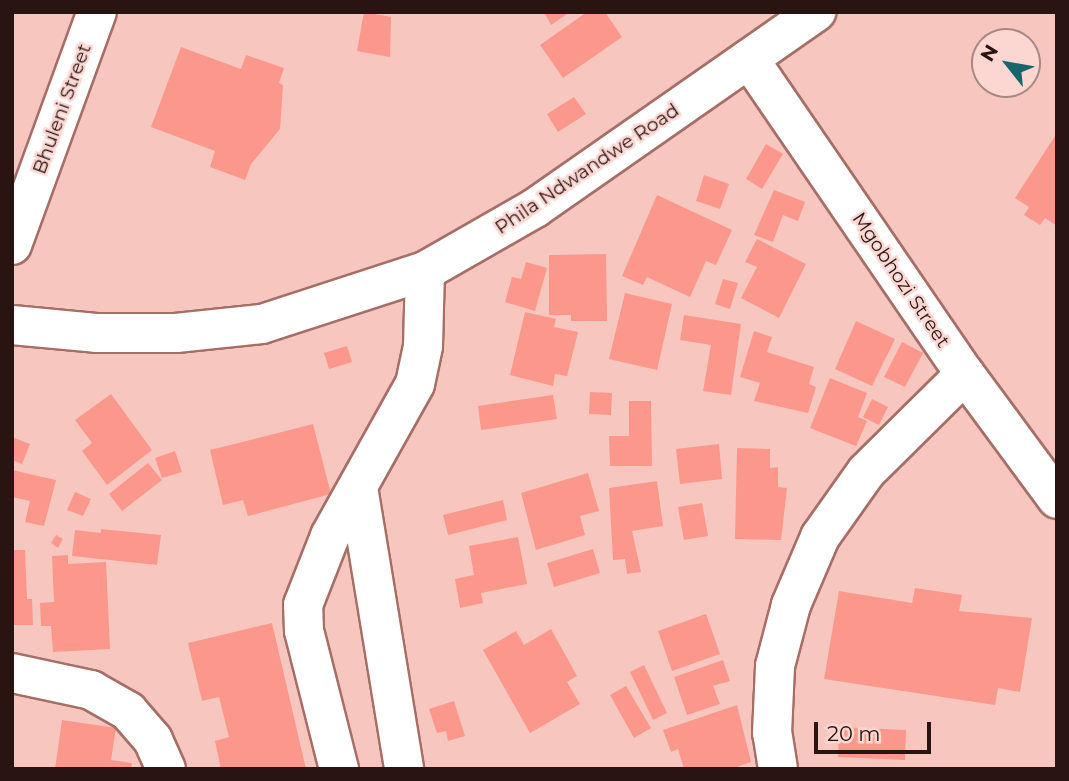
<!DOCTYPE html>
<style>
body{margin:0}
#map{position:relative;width:1069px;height:781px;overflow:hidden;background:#f7c6be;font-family:Montserrat,sans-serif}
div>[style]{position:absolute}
.building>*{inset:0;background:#fb988b}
.roads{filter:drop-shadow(2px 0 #a56e66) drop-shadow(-2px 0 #a56e66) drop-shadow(0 2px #a56e66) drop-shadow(0 -2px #a56e66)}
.minor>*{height:38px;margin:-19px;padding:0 19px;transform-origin:19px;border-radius:19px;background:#fff}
span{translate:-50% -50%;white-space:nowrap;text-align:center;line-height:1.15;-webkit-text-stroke:5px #fcd6d1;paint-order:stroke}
.street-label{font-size:19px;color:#2a1411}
.frame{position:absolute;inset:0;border:14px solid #2a1411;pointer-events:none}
.north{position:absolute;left:971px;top:28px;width:70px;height:70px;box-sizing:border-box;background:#fcd6d1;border:2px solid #a88884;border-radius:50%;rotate:301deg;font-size:19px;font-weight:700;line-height:28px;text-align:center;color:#2a1411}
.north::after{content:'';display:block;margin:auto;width:24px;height:32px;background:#18656e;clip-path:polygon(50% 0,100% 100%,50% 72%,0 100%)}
.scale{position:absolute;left:814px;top:722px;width:117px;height:32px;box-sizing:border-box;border:4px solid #2a1411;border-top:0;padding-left:9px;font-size:21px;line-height:24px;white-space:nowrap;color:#2a1411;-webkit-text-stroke:5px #fcd6d1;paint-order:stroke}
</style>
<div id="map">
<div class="building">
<div style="clip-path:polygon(364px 12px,391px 17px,390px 57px,357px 51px)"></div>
<div style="clip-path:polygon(544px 12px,570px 12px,551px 25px)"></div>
<div style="clip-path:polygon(587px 12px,605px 12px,622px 37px,563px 78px,540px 45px)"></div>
<div style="clip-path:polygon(181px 47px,241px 69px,246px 55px,284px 68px,279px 83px,283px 85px,280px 129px,251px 164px,245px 180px,210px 167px,215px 151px,151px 127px)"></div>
<div style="clip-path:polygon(574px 97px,586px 114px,558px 132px,547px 114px)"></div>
<div style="clip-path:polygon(1055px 136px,1057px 226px,1045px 218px,1040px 225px,1024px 215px,1029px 207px,1015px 198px)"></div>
<div style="clip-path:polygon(766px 144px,783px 154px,762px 189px,746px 179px)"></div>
<div style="clip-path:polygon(704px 175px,729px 184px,720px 209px,696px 201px)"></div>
<div style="clip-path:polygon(774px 190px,805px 202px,798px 221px,783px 215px,773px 242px,754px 235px)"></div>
<div style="clip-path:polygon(657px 195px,732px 230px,716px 265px,706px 261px,690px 297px,647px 277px,643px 285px,622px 276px)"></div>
<div style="clip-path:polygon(757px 239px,806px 264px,779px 318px,741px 298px,757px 267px,745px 262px)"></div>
<div style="clip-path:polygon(606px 254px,607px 321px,571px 321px,571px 315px,549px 315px,549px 255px)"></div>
<div style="clip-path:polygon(526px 262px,547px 268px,535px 311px,505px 302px,512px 277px,521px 279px)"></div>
<div style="clip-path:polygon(723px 279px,738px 283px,730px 309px,715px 304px)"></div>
<div style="clip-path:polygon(625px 293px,672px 304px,657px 370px,609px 359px)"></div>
<div style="clip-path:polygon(525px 312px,556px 319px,554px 327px,578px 332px,567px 376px,555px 374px,553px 386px,510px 375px)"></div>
<div style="clip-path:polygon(684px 315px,741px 324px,731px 395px,703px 391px,711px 345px,680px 340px)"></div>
<div style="clip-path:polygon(856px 321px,895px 339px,872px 386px,835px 369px)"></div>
<div style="clip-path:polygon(754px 331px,772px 337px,767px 352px,814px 367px,809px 384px,816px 387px,808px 413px,754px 401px,760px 383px,740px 377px)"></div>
<div style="clip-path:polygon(902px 342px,923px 353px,905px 387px,884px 377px)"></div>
<div style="clip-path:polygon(347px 346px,352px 362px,329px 369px,324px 353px)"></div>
<div style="clip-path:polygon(830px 378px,867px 393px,858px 417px,867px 421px,856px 446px,810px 428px)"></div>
<div style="clip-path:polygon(590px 392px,612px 393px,611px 415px,589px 414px)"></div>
<div style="clip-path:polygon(111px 394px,152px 450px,107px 485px,82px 451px,92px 443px,75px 420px)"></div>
<div style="clip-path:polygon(553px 395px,557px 419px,481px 430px,478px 406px)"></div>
<div style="clip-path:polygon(872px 399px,888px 407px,879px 425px,863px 417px)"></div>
<div style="clip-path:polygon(629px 401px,651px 401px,652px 466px,610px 466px,609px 436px,629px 436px)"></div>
<div style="clip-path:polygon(313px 424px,331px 494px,248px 516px,243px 500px,223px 505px,210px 450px)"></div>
<div style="clip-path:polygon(12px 437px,30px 444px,22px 464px,12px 460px)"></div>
<div style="clip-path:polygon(719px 444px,722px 479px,680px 484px,676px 449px)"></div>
<div style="clip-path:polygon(737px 448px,770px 449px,770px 468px,778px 467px,778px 487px,787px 488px,781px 540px,735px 539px)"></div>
<div style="clip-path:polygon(175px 451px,182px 472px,162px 478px,155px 458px)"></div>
<div style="clip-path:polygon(148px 463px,162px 480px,122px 511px,109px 494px)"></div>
<div style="clip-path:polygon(12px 470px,56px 480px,44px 526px,25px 522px,30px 501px,12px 497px)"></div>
<div style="clip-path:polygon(588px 473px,599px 511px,580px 516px,585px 535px,536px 550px,521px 493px)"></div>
<div style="clip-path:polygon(657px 481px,663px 526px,632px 531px,641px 572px,627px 574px,625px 559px,613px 560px,609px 488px)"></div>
<div style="clip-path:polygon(75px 492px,91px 499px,83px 516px,67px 510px)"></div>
<div style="clip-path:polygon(503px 500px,507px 520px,448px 535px,443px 515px)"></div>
<div style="clip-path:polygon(702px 503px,708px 536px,684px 540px,678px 507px)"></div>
<div style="clip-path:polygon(101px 529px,161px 535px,157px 565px,72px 556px,75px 530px,101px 533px)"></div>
<div style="clip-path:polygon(56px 535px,63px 539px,58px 548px,51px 543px)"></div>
<div style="clip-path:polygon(518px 537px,527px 584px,481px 593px,483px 603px,460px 608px,455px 579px,474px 575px,469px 546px)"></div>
<div style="clip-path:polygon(593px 549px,600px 573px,554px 587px,547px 563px)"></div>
<div style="clip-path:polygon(12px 550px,25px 550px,27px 599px,32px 599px,33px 625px,12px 625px)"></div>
<div style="clip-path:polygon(68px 555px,68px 564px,106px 562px,110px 649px,53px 652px,51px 626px,41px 626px,40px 603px,54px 602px,52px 556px)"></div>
<div style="clip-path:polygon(915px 588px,962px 595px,959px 611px,1032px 618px,1020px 692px,998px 688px,995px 705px,824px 679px,839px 591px,912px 603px)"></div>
<div style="clip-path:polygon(706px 614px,720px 654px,672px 671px,658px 631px)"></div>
<div style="clip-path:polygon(272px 623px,306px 769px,221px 769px,215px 741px,229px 737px,219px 697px,202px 701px,188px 643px)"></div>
<div style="clip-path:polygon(551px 629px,577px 676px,567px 682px,580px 704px,530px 733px,483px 650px,516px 631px,524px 645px)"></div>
<div style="clip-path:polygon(723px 660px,730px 681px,713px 686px,720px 704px,687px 715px,674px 677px)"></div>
<div style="clip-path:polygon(644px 665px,667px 713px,653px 720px,630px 672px)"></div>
<div style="clip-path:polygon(626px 686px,651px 728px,634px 738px,610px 695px)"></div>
<div style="clip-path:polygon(454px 701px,465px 736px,448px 741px,446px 731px,437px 733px,429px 709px)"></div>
<div style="clip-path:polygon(737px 705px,751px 762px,731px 769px,684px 769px,678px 749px,671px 752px,663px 730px)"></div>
<div style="clip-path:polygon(62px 720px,116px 728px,111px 760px,132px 763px,131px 769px,55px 769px)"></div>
<div style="clip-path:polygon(839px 727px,906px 730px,905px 760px,838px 757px)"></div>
</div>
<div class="roads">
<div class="minor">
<div style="left:749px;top:59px;width:382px;rotate:55.6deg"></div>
<div style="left:965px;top:374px;width:155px;rotate:53.6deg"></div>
<div style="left:12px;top:245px;width:248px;rotate:-70deg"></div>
<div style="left:12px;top:325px;width:84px;rotate:5.4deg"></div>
<div style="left:96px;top:333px;width:80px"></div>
<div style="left:176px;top:333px;width:86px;rotate:-6deg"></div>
<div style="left:262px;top:324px;width:171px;rotate:-18deg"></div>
<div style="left:425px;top:271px;width:127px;rotate:-29.8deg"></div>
<div style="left:535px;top:208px;width:343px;rotate:-34.9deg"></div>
<div style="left:358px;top:487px;width:286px;rotate:80.7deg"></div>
<div style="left:12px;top:673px;width:81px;rotate:12.1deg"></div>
<div style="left:91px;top:690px;width:43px;rotate:29.6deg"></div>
<div style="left:128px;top:711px;width:38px;rotate:49deg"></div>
<div style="left:153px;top:740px;width:32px;rotate:66deg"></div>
<div style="left:339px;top:769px;width:142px;rotate:-104.2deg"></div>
<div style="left:304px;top:631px;width:26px;rotate:-92deg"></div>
<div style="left:303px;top:605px;width:74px;rotate:-68.6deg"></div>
<div style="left:330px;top:536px;width:174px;rotate:-60.8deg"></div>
<div style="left:415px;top:384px;width:39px;rotate:-78deg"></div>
<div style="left:423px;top:346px;width:75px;rotate:-88.5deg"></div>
<div style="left:778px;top:769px;width:36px;rotate:-99deg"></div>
<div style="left:772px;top:733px;width:67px;rotate:-87.4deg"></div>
<div style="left:775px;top:666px;width:63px;rotate:-75.3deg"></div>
<div style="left:791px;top:605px;width:74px;rotate:-66.9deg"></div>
<div style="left:820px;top:537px;width:80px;rotate:-54.7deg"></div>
<div style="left:866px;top:472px;width:139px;rotate:-44.7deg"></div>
</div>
</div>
<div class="street-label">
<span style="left:62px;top:109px;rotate:-70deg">Bhuleni Street</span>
<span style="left:587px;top:169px;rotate:-34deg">Phila Ndwandwe Road</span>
<span style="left:901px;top:280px;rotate:56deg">Mgobhozi Street</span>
</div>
<div class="frame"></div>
<div class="north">N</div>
<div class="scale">20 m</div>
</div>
